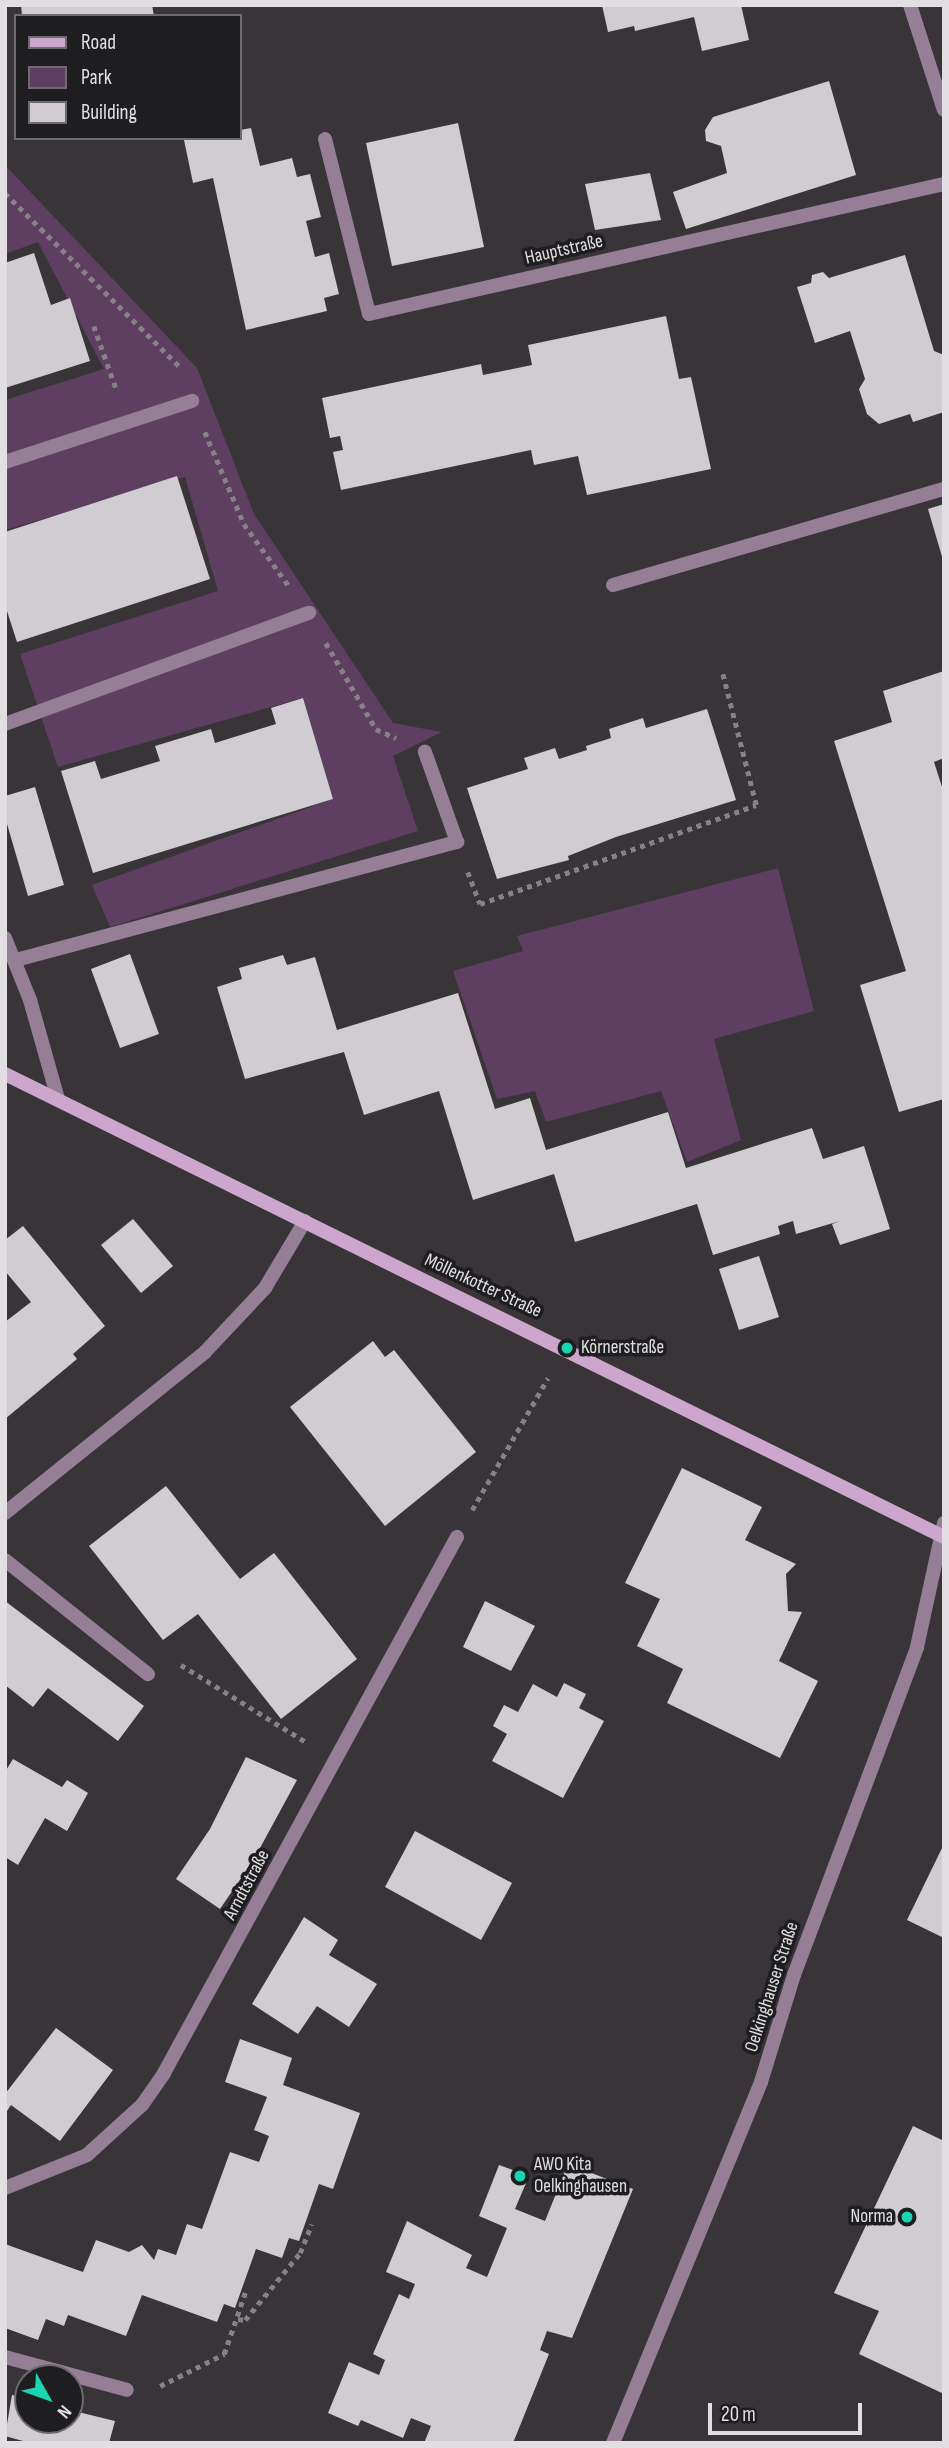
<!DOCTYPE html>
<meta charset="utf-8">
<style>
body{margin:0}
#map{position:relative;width:949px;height:2448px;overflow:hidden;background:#383438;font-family:"Sofia Sans Condensed",sans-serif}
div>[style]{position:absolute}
.green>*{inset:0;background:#5f3f61}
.building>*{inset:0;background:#d1ccd1}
.path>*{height:4.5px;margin-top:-2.25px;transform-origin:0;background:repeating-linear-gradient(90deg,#858185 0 5px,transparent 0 10px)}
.lane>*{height:14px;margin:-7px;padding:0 7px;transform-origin:7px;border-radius:7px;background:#967e97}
.street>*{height:14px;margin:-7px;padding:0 7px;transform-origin:7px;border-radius:7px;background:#967e97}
.secondary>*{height:14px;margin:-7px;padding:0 7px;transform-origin:7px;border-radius:7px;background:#cca6cd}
.dots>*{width:19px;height:19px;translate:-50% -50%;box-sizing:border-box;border:4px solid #1e1d1f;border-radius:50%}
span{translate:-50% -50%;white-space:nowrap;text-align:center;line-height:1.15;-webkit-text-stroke:7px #1e1d1f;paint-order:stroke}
.street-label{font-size:19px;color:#e2dfe2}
.poi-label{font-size:19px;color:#e2dfe2}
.left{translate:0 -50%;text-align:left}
.right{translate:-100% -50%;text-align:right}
.frame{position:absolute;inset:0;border:7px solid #e2dfe2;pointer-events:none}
.legend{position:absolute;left:14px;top:14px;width:228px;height:126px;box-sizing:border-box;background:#1e1d1f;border:2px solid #6c6b6d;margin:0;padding:9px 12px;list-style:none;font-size:21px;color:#e2dfe2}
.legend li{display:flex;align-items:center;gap:14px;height:35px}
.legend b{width:35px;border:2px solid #6c6b6d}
.north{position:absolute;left:14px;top:2364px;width:70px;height:70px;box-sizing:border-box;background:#1e1d1f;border:2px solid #6c6b6d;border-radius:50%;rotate:130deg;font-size:19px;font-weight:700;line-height:28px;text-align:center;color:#e2dfe2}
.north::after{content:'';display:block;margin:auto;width:24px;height:32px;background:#1ad5b2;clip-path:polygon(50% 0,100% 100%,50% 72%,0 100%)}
.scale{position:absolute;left:708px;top:2403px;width:154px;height:32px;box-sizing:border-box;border:4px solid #e2dfe2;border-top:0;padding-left:9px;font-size:21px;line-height:24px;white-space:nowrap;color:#e2dfe2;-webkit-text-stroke:5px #1e1d1f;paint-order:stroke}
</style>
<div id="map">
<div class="green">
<div style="clip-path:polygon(5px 165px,197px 368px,254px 514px,393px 723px,442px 732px,393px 756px,418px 831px,110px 927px,92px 885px,333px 799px,303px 698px,58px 767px,20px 654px,218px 591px,185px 477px,5px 530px,5px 400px,104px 369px,38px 242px,5px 254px)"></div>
<div style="clip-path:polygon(778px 868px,814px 1011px,714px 1039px,741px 1140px,687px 1162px,661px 1091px,546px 1122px,535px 1091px,497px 1099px,453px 971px,523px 951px,517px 936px)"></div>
</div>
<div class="building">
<div style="clip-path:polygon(21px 5px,152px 5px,154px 16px,22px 16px)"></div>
<div style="clip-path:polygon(602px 5px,741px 5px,749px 40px,702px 51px,694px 17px,635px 31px,634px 26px,608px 32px)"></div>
<div style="clip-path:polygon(829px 81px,856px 175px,686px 229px,673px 192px,727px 173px,721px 146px,706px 141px,705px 130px,713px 117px)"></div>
<div style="clip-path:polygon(458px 123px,484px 247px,392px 266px,366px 143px)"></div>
<div style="clip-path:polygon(251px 128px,260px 166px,292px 158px,297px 177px,310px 174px,321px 217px,306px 221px,315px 257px,329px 253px,339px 294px,324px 298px,327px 311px,246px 330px,213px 178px,193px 183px,184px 140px,240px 138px,240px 130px)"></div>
<div style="clip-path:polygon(650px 173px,661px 220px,595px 230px,585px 184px)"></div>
<div style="clip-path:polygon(34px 253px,51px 305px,70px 298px,90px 361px,5px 388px,5px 263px)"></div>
<div style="clip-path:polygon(905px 255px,934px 351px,944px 355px,944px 412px,913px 422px,910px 414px,879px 424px,867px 414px,859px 389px,865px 379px,850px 331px,815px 343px,797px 287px,811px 283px,812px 275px,823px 272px,829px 278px)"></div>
<div style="clip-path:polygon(666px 316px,679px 379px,691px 377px,711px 469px,587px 495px,578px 456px,534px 465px,531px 450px,341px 490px,333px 452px,343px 450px,340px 436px,330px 438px,322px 398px,481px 364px,483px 375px,532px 365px,528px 345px)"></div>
<div style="clip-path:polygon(177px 476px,210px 579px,17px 642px,5px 605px,5px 532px)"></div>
<div style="clip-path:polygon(944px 504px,944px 560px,943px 560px,928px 509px)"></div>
<div style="clip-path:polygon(944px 671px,944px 758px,934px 762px,944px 793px,944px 1099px,899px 1112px,860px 985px,906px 971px,834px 741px,892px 722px,883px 691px)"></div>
<div style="clip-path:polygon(303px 698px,333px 799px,93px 873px,61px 771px,95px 761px,101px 779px,160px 761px,155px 746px,211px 729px,215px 743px,276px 724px,271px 708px)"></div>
<div style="clip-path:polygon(707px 709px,736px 800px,616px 837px,568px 856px,569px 860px,497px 879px,467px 788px,528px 769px,524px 758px,555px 748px,559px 759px,587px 750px,586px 746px,611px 738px,609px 729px,643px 718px,646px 728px)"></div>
<div style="clip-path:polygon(35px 787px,64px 885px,28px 896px,5px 817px,5px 796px)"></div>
<div style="clip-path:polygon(130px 954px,159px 1034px,120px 1048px,91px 969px)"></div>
<div style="clip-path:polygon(283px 955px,287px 965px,315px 957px,337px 1030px,458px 993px,495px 1109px,530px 1098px,546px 1150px,668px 1112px,686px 1168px,812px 1128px,823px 1159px,864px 1146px,890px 1229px,840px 1245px,832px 1224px,840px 1221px,796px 1234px,793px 1221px,778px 1226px,780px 1234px,713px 1255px,697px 1204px,575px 1242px,554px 1174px,473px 1200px,439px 1091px,364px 1115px,344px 1052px,245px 1079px,217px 987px,242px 979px,239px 968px)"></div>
<div style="clip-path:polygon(133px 1219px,173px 1266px,141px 1293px,101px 1245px)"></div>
<div style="clip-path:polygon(23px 1226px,105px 1326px,73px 1354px,77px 1359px,5px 1419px,5px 1322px,31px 1302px,5px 1271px,5px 1240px)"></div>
<div style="clip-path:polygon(759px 1256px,779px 1317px,739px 1330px,719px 1269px)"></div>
<div style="clip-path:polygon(373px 1341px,385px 1357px,394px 1350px,476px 1452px,385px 1526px,290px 1407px)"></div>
<div style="clip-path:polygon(682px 1468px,762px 1507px,745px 1540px,796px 1564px,786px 1574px,788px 1611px,802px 1612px,779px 1661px,818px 1681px,780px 1758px,667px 1703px,683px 1669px,637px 1646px,660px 1599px,625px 1583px)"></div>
<div style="clip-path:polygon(166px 1486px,240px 1579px,274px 1553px,357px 1659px,281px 1719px,198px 1614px,163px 1640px,89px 1546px)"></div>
<div style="clip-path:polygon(5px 1601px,144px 1706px,118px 1741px,48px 1688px,33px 1707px,5px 1685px)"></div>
<div style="clip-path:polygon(485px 1601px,535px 1626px,511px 1671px,463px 1647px)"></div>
<div style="clip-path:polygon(564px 1683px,586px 1694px,579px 1708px,604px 1721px,563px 1798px,492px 1761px,507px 1734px,493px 1726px,504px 1705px,518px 1712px,533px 1684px,557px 1697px)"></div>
<div style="clip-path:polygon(246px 1757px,297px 1780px,254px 1859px,220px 1909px,176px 1879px,210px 1829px)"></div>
<div style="clip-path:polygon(13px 1759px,62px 1787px,67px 1780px,88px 1793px,67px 1831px,45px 1818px,18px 1865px,5px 1857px,5px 1772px)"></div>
<div style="clip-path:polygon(415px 1831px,512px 1883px,481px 1940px,385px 1887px)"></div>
<div style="clip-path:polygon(944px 1844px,944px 1938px,907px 1920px)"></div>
<div style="clip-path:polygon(304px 1917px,338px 1940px,329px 1955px,377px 1984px,349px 2027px,317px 2006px,298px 2034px,252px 2004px)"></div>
<div style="clip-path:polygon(56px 2028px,113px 2070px,60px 2141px,11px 2105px,5px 2114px,5px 2094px)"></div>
<div style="clip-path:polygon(240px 2039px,292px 2058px,283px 2085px,360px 2113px,333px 2189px,319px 2184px,299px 2241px,289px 2238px,282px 2258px,256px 2249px,235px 2308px,224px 2304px,217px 2322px,142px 2295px,126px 2336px,68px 2315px,64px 2326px,46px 2319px,38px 2340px,5px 2328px,5px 2244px,83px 2272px,96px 2240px,129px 2252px,142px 2245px,154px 2260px,158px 2249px,176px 2255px,187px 2224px,202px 2229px,230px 2152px,259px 2162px,269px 2136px,254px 2130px,267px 2097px,225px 2082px)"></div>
<div style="clip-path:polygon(913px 2126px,944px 2141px,944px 2394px,859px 2354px,879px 2311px,834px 2293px)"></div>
<div style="clip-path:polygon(568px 2164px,633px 2189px,572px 2338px,547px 2331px,540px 2350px,549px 2354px,513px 2443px,424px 2443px,431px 2426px,411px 2418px,403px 2438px,361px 2420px,358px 2426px,328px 2413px,349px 2362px,379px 2375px,385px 2360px,373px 2354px,399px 2294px,409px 2299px,415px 2284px,386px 2272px,407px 2221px,472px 2255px,466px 2268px,487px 2277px,507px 2228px,479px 2216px,499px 2165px,529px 2176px,515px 2209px,545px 2221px)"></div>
<div style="clip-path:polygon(12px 2395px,28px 2399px,28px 2420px,70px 2420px,70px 2410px,115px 2421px,109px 2443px,30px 2443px,5px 2436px)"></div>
</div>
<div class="path">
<div style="left:5px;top:193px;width:248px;rotate:44.8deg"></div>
<div style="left:94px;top:326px;width:69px;rotate:70.5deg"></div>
<div style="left:205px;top:432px;width:100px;rotate:67deg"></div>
<div style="left:244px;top:524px;width:77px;rotate:54deg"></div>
<div style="left:326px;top:643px;width:99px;rotate:59.8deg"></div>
<div style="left:376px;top:729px;width:22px;rotate:24deg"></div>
<div style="left:468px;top:872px;width:34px;rotate:69deg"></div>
<div style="left:480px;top:904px;width:293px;rotate:-19.7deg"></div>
<div style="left:756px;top:805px;width:137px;rotate:-104.3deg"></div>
<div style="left:472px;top:1510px;width:152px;rotate:-60.1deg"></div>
<div style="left:181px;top:1665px;width:149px;rotate:31.6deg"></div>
<div style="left:238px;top:2319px;width:7px;rotate:8deg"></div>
<div style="left:245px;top:2320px;width:87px;rotate:-50.6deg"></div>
<div style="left:300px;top:2253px;width:31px;rotate:-68deg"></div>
<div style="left:160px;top:2386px;width:72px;rotate:-26.6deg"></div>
<div style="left:224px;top:2354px;width:65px;rotate:-71deg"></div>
</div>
<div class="lane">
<div style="left:325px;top:139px;width:180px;rotate:75.9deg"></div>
<div style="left:369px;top:314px;width:590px;rotate:-12.74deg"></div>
<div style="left:5px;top:462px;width:197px;rotate:-18.1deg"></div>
<div style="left:613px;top:585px;width:345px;rotate:-16.2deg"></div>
<div style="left:5px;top:724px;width:324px;rotate:-20.1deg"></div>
<div style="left:5px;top:938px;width:67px;rotate:68deg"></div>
<div style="left:30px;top:1000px;width:103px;rotate:74.2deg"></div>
<div style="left:16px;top:960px;width:457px;rotate:-15deg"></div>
<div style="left:457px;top:842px;width:96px;rotate:-109.6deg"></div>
<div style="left:5px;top:1560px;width:183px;rotate:38.6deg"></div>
<div style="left:5px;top:2357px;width:126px;rotate:15.1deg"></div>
</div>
<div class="street">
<div style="left:910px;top:5px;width:110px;rotate:72.1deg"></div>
<div style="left:5px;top:1513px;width:257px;rotate:-38.8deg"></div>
<div style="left:205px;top:1352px;width:88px;rotate:-46.8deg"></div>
<div style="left:265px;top:1288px;width:78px;rotate:-59.2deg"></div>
<div style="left:5px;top:2188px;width:88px;rotate:-21.9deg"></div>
<div style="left:87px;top:2155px;width:74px;rotate:-42.3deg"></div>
<div style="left:142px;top:2105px;width:39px;rotate:-55deg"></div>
<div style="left:164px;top:2073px;width:611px;rotate:-61.34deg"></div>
<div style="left:613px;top:2443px;width:390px;rotate:-67.7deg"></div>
<div style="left:761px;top:2082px;width:112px;rotate:-72.9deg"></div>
<div style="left:794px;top:1975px;width:350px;rotate:-69.4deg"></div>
<div style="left:917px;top:1647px;width:127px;rotate:-77.7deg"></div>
</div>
<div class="secondary">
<div style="left:5px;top:1074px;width:1047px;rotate:26.25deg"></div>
</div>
<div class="dots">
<div style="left:567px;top:1348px;background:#1ad5b2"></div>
<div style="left:520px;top:2176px;background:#1ad5b2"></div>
<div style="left:907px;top:2217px;background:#1ad5b2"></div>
</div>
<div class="street-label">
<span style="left:564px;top:250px;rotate:-13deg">Hauptstraße</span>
<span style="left:483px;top:1286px;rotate:25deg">Möllenkotter Straße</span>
<span style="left:247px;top:1885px;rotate:-62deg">Arndtstraße</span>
<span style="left:772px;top:1987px;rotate:-72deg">Oelkinghauser Straße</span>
</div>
<div class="poi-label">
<span class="left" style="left:581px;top:1348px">Körnerstraße</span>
<span class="left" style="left:534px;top:2176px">AWO Kita<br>Oelkinghausen</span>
<span class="right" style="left:893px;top:2217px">Norma</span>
</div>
<div class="frame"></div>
<ul class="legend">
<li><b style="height:9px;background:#cca6cd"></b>Road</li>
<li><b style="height:19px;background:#5f3f61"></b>Park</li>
<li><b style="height:19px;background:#d1ccd1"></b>Building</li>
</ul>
<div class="north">N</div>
<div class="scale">20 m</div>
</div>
